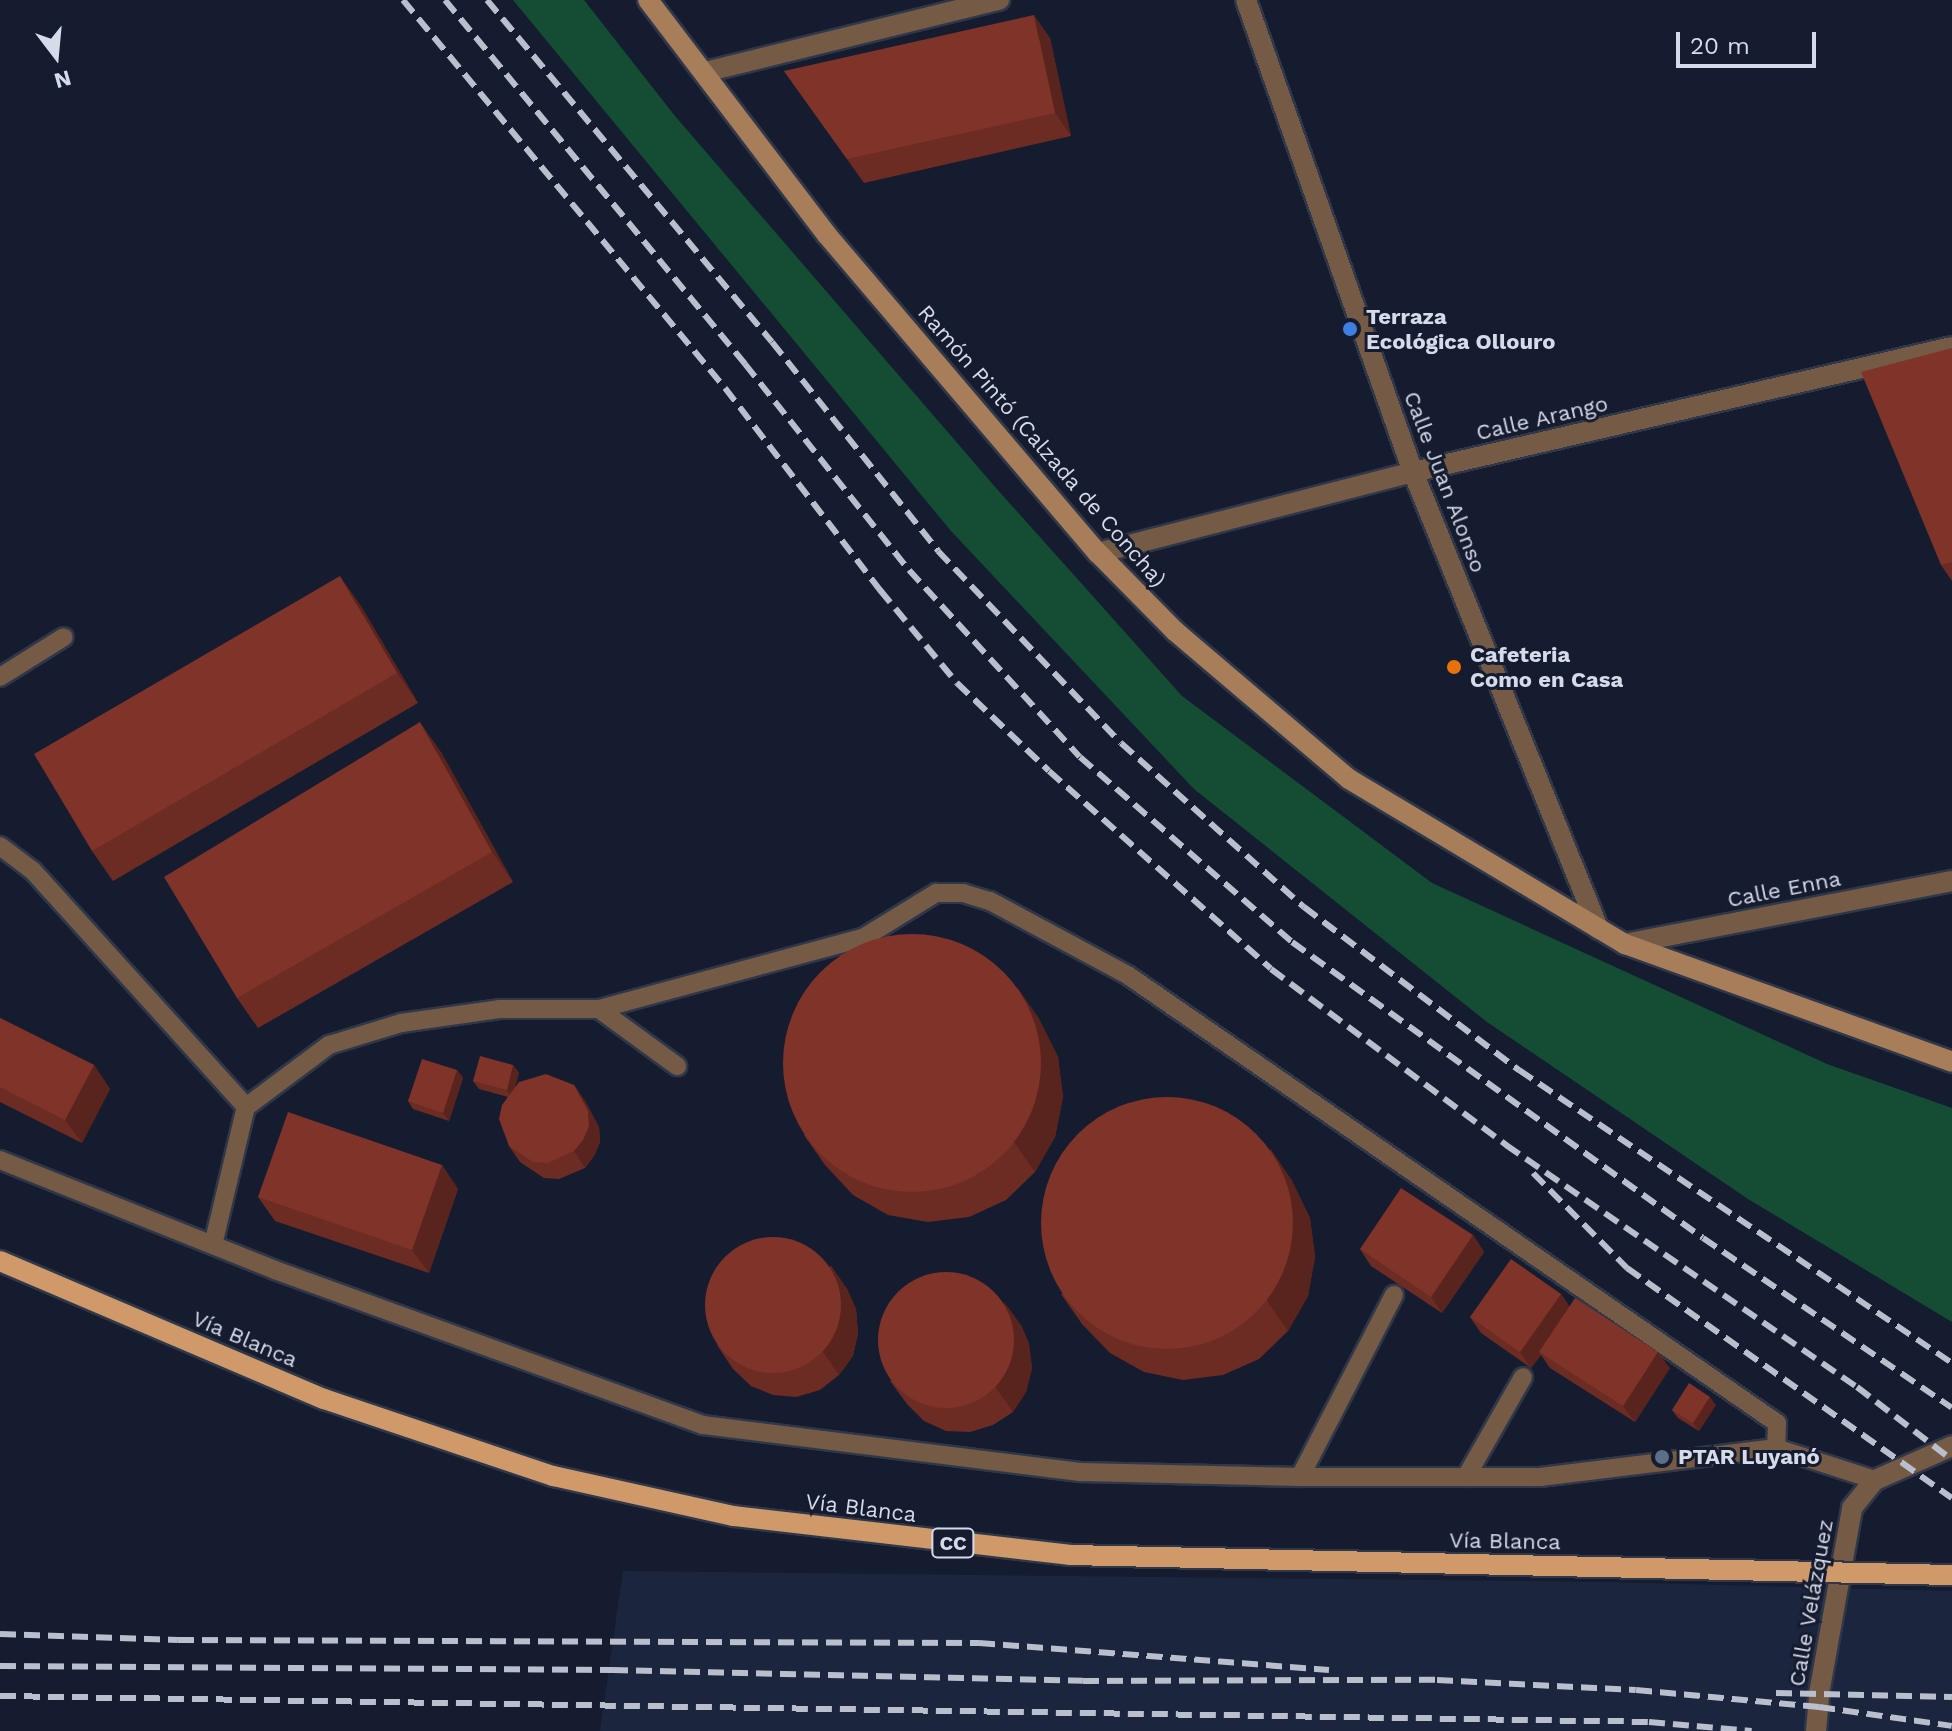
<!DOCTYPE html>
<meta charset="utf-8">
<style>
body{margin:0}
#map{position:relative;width:1952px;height:1731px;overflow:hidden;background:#151c2f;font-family:"Work Sans",sans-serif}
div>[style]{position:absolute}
.built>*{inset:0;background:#1c253e}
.green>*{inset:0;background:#144d34}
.roads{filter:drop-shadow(2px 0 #303749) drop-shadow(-2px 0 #303749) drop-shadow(0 2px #303749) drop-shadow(0 -2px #303749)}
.service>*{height:18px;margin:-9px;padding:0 9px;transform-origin:9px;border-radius:9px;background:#755b45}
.minor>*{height:20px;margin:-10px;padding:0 10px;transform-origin:10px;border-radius:10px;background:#755b45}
.secondary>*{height:20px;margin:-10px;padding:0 10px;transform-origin:10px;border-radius:10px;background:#a87e5a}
.rail>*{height:6px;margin-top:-3px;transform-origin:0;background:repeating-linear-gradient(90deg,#babfce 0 16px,transparent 0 24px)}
.bridges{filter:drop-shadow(2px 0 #303749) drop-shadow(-2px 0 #303749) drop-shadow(0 2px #303749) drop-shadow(0 -2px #303749)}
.primary-bridge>*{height:20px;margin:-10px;padding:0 10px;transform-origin:10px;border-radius:10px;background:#d0996a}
.wall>*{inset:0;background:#6d2c23}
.shaded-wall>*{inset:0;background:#59241d}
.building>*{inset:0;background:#7f3329}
.round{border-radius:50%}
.dots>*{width:22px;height:22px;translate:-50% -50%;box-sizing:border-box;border:4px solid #151c2f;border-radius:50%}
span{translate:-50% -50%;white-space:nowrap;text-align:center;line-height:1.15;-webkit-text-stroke:6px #151c2f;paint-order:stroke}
.shield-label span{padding:2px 6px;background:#151c2f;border:2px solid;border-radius:6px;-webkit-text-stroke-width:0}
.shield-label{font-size:20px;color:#d6dbe9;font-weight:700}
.poi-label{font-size:22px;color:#d6dbe9;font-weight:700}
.left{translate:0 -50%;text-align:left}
.street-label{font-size:22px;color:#d6dbe9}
.north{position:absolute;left:16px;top:16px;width:80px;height:80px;-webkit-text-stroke:6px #151c2f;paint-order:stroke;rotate:164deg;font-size:22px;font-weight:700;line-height:32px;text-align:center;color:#d6dbe9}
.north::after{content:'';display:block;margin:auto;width:28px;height:36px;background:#d6dbe9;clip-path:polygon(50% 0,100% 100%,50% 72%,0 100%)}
.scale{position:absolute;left:1676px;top:32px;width:140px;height:36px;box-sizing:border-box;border:4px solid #d6dbe9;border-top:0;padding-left:10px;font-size:24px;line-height:28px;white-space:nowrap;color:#d6dbe9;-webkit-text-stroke:6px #151c2f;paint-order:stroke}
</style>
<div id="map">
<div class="built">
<div style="clip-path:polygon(623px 1571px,1606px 1582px,1952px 1591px,1952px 1731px,600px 1731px)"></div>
</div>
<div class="green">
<div style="clip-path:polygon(513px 0,584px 0,675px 116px,996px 488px,1182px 696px,1432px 883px,1827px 1064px,1952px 1108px,1952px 1322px,1748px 1199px,1487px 1022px,1194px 789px,951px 531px)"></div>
</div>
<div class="roads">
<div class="service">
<div style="left:0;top:677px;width:75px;rotate:-32deg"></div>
<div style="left:0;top:846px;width:41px;rotate:37.1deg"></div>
<div style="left:33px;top:871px;width:318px;rotate:47.9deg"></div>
<div style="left:599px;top:1009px;width:97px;rotate:36.2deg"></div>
<div style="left:0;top:1160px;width:296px;rotate:21.8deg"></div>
<div style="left:275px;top:1270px;width:455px;rotate:19.9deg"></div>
<div style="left:703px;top:1425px;width:381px;rotate:7.1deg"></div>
<div style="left:1081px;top:1472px;width:219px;rotate:1.3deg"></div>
<div style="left:1300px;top:1477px;width:240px"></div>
<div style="left:1540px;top:1477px;width:238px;rotate:-7deg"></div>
<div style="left:1776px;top:1448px;width:104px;rotate:17.9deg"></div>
<div style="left:213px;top:1245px;width:142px;rotate:-76.6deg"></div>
<div style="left:246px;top:1107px;width:104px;rotate:-36.8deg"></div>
<div style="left:329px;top:1045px;width:75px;rotate:-17deg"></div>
<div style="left:401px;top:1023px;width:99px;rotate:-8.1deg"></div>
<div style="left:499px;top:1009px;width:100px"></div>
<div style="left:599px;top:1009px;width:273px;rotate:-15.1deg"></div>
<div style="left:863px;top:938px;width:86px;rotate:-31.7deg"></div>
<div style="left:936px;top:893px;width:27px"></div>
<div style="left:963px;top:893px;width:28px;rotate:17deg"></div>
<div style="left:990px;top:901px;width:158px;rotate:28.3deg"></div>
<div style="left:1129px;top:976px;width:787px;rotate:34.6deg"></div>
<div style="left:1777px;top:1423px;width:25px;rotate:92deg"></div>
<div style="left:1300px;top:1477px;width:205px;rotate:-62.7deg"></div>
<div style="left:1466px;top:1477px;width:115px;rotate:-60.3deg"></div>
</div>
<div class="minor">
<div style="left:1246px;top:0;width:501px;rotate:70.52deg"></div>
<div style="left:1413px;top:472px;width:493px;rotate:67.9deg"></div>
<div style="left:705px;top:72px;width:303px;rotate:-13.8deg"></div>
<div style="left:1098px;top:553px;width:325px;rotate:-14.4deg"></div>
<div style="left:1413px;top:472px;width:553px;rotate:-13.06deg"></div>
<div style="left:1625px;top:944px;width:333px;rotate:-10.9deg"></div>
<div style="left:1816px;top:1731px;width:37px;rotate:-85deg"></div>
<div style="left:1819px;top:1694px;width:189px;rotate:-79.9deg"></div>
<div style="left:1852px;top:1508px;width:36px;rotate:-51deg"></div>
<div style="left:1875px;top:1480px;width:84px;rotate:-23.8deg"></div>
</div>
<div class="secondary">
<div style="left:648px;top:0;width:295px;rotate:52.7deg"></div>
<div style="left:827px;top:235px;width:418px;rotate:49.6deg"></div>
<div style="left:1098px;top:553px;width:110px;rotate:45.4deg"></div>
<div style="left:1175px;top:631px;width:228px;rotate:40.4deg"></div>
<div style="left:1349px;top:779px;width:322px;rotate:30.9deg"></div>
<div style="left:1625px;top:944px;width:348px;rotate:19.8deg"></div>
</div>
</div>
<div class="rail">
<div style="left:403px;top:0;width:504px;rotate:50.31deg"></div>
<div style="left:725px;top:388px;width:255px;rotate:52.5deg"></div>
<div style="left:880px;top:590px;width:121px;rotate:50.4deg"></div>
<div style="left:957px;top:683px;width:127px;rotate:43.7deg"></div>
<div style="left:1049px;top:771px;width:297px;rotate:41.7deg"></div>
<div style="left:1271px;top:969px;width:294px;rotate:36.8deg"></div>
<div style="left:1506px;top:1145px;width:426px;rotate:34.6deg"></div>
<div style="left:1857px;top:1387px;width:120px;rotate:37.5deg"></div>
<div style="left:445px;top:0;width:472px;rotate:50.5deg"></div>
<div style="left:745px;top:364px;width:263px;rotate:51.5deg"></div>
<div style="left:909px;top:570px;width:253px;rotate:47.6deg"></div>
<div style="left:1080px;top:757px;width:281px;rotate:41.1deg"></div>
<div style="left:1292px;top:942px;width:506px;rotate:35.76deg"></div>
<div style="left:1703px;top:1238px;width:301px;rotate:34.3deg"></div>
<div style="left:487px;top:0;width:445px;rotate:50.2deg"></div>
<div style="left:772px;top:342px;width:267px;rotate:51.5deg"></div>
<div style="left:938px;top:551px;width:265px;rotate:46.4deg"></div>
<div style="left:1121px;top:743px;width:246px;rotate:41.9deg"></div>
<div style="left:1304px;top:907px;width:270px;rotate:37.2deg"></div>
<div style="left:1519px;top:1070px;width:523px;rotate:34.09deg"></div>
<div style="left:1533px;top:1173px;width:134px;rotate:45.3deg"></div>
<div style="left:1627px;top:1268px;width:398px;rotate:35.3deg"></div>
<div style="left:0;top:1634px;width:178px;rotate:1.9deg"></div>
<div style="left:178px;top:1640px;width:801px;rotate:0.21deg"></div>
<div style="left:979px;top:1643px;width:351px;rotate:4.4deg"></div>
<div style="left:0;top:1666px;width:612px;rotate:0.37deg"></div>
<div style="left:612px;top:1670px;width:471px;rotate:1.3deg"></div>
<div style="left:1083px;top:1681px;width:354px;rotate:-0.2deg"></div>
<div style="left:1437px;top:1680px;width:199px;rotate:2.9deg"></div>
<div style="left:1636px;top:1690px;width:184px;rotate:5.3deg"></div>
<div style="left:1819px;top:1707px;width:134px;rotate:8.1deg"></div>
<div style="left:1776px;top:1693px;width:176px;rotate:1.3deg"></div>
<div style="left:0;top:1696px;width:1649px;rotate:0.9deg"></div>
<div style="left:1649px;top:1722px;width:103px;rotate:5deg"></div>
</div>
<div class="bridges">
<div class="primary-bridge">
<div style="left:0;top:1261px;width:352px;rotate:23.1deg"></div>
<div style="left:324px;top:1399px;width:242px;rotate:18.6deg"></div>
<div style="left:553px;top:1476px;width:185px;rotate:12.5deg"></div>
<div style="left:734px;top:1516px;width:338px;rotate:6.6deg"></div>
<div style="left:1070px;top:1555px;width:882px;rotate:1.3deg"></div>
</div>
</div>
<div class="wall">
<div style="clip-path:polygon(1050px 38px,1071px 136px,864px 183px,784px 71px)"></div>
<div style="clip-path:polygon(1952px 348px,1952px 581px,1941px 565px)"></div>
<div style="clip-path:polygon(361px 606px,418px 703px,113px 881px,92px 851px)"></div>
<div style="clip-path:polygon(441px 752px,513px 882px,258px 1028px,237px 998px)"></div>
<div style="clip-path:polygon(1038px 1017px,1058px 1057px,1063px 1097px,1055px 1137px,1035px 1172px,1006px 1200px,969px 1217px,928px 1222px,888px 1215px,853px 1195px,825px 1165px,804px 1135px)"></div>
<div style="clip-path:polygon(0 1018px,94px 1065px,110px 1089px,82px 1143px,0 1102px)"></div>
<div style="clip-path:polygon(513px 1065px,519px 1073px,515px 1087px,574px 1085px,585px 1101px,599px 1127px,600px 1142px,594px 1156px,585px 1168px,559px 1179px,544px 1178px,520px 1162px,509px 1146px,508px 1097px,479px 1089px,473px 1081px)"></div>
<div style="clip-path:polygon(457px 1070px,463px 1078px,449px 1121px,413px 1109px,408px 1101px)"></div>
<div style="clip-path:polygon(442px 1165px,458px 1189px,429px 1273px,275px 1221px,258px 1197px)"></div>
<div style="clip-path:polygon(1291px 1179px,1310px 1218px,1315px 1257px,1308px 1296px,1288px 1331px,1259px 1359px,1223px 1375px,1183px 1380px,1144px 1372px,1110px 1353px,1082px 1324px,1061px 1294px)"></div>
<div style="clip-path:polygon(1473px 1235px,1484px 1252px,1442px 1313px,1371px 1266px,1360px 1249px)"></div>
<div style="clip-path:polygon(831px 1266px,847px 1289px,856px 1309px,858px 1333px,853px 1356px,839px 1375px,820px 1390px,796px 1397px,773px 1395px,751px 1386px,733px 1369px,717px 1345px)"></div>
<div style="clip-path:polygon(1561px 1294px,1569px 1306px,1670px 1368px,1635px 1422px,1550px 1368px,1541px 1355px,1531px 1368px,1481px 1333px,1470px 1317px)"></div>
<div style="clip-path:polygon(1021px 1325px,1029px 1344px,1032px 1368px,1026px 1392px,1013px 1412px,993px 1425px,970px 1432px,946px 1431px,924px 1421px,907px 1404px,890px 1381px)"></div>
<div style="clip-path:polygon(1716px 1405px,1699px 1431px,1678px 1418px,1672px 1410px)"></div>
</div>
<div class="shaded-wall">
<div style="clip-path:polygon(1034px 15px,1050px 38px,1071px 136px,1055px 113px)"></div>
<div style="clip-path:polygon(340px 576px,361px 606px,418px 703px,397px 673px)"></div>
<div style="clip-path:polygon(420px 722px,441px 752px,513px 882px,492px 852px)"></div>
<div style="clip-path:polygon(1017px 987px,1038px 1017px,1058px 1057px,1063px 1097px,1055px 1137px,1035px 1172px,1014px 1142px)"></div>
<div style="clip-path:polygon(94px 1065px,110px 1089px,82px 1143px,65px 1120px)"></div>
<div style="clip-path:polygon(513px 1065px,519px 1073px,512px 1098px,507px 1090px)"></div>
<div style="clip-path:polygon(457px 1070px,463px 1078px,449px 1121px,443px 1113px)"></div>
<div style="clip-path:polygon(574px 1085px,585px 1101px,599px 1127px,600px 1142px,594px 1156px,585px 1168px,574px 1151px)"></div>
<div style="clip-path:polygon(1270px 1148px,1291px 1179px,1310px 1218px,1315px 1257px,1308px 1296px,1288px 1331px,1267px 1301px)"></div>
<div style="clip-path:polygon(442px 1165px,458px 1189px,429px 1273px,412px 1250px)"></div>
<div style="clip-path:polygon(1473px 1235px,1484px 1252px,1442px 1313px,1431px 1297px)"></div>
<div style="clip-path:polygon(831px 1266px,847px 1289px,856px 1309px,858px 1333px,853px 1356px,839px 1375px,823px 1352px)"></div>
<div style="clip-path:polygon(1561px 1294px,1572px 1310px,1539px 1352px,1541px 1355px,1531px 1368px,1520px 1352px)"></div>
<div style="clip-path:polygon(1004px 1302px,1021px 1325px,1029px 1344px,1032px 1368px,1026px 1392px,1013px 1412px,996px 1388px)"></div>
<div style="clip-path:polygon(1658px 1352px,1670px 1368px,1635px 1422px,1623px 1406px)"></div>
<div style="clip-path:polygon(1710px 1397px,1716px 1405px,1699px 1431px,1693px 1423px)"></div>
</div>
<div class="building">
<div style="clip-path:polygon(1034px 15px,1055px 113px,847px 159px,784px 71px)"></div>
<div style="clip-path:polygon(1952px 348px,1952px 562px,1941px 565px,1861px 372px)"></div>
<div style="clip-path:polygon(340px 576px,397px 673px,92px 851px,34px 754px)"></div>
<div style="clip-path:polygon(420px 722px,492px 852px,237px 998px,164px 877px)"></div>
<div class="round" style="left:783px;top:934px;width:258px;height:258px"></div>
<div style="clip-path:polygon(0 1018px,94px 1065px,65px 1120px,0 1087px)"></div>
<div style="clip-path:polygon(480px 1056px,513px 1065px,507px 1090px,473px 1081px)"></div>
<div style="clip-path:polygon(422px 1059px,457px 1070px,443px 1113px,408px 1101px)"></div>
<div style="clip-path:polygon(546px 1074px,574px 1085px,588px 1111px,589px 1126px,583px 1140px,574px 1151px,548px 1163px,533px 1162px,509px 1146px,499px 1119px,502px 1105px,519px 1082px)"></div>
<div class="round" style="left:1041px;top:1097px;width:252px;height:252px"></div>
<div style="clip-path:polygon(288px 1112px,442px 1165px,412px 1250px,258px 1197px)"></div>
<div style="clip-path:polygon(1401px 1188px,1473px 1235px,1431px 1297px,1360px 1249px)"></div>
<div class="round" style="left:705px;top:1237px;width:136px;height:136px"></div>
<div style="clip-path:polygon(1511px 1259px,1561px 1294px,1520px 1352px,1470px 1317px)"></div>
<div class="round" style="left:878px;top:1272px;width:136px;height:136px"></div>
<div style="clip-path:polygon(1575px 1298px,1658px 1352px,1623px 1406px,1539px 1352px)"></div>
<div style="clip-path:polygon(1689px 1383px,1710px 1397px,1693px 1423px,1672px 1410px)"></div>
</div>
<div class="dots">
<div style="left:1350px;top:329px;background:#3f7fe0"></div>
<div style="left:1454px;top:667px;background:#e8710a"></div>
<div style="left:1662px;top:1457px;background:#5c6f8a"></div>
</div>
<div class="shield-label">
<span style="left:953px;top:1543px">CC</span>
</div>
<div class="poi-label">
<span class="left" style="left:1366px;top:329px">Terraza<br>Ecológica Ollouro</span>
<span class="left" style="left:1470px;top:667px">Cafeteria<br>Como en Casa</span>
<span class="left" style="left:1678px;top:1457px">PTAR Luyanó</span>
</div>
<div class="street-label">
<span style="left:1542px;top:418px;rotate:-13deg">Calle Arango</span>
<span style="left:1042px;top:446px;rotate:49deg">Ramón Pintó (Calzada de Concha)</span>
<span style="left:1445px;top:482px;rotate:69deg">Calle Juan Alonso</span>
<span style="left:1784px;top:889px;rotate:-11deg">Calle Enna</span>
<span style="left:245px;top:1339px;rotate:23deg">Vía Blanca</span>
<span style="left:861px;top:1508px;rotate:7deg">Vía Blanca</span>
<span style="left:1505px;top:1541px;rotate:1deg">Vía Blanca</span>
<span style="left:1811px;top:1603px;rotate:-80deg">Calle Velázquez</span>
</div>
<div class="north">N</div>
<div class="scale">20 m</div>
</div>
